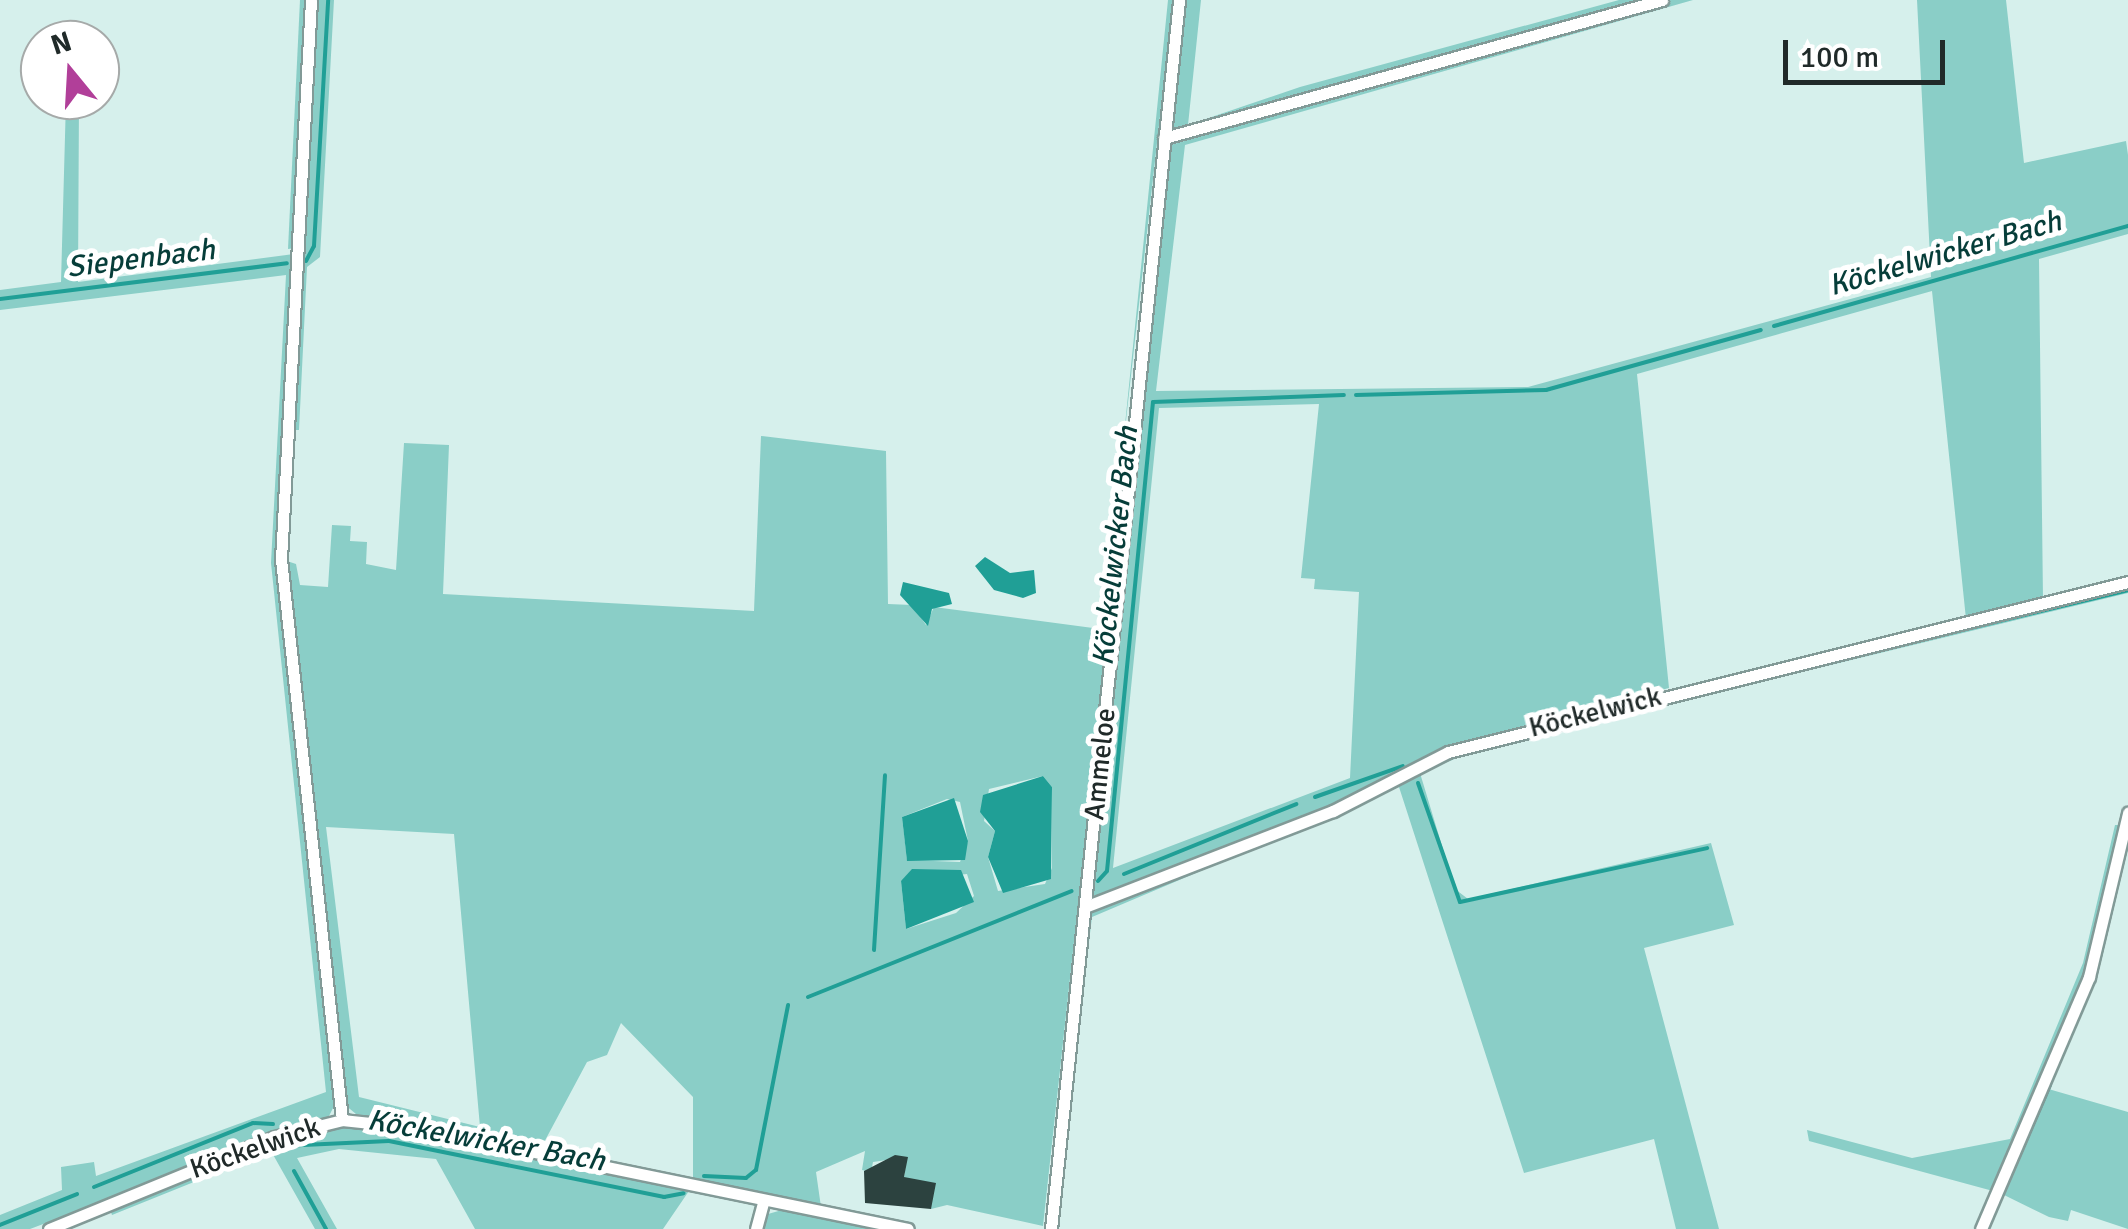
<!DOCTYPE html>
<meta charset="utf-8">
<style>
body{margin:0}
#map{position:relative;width:2128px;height:1229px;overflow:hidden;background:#d6f0ec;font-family:Signika,sans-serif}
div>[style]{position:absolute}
.green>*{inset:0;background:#8acec7}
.water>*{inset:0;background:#209f96}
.stream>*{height:4px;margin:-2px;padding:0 2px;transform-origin:2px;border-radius:2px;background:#209f96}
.building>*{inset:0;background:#2c423f}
.roads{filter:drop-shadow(2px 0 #829a97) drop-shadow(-2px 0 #829a97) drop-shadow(0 2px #829a97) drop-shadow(0 -2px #829a97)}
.minor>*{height:11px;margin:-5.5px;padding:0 5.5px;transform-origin:5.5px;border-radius:5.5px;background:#fff}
span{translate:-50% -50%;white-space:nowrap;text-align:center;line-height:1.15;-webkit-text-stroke:10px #fff;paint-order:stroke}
.street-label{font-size:28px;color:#202a29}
.water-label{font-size:30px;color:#063d39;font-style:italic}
.north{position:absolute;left:20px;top:20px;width:100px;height:100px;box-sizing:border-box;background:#fff;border:2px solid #a6aaa9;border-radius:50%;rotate:342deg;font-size:28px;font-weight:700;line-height:40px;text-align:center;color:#202a29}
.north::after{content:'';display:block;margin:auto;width:35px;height:45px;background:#b13f99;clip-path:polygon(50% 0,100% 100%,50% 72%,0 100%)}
.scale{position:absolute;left:1783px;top:40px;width:162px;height:45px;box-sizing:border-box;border:5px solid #202a29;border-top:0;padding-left:12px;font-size:30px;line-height:35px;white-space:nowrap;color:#202a29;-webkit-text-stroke:8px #fff;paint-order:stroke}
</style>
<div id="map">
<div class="green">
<div style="clip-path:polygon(300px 0,309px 0,295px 248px,288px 249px)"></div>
<div style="clip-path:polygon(314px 0,334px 0,320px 257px,307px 267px,299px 430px,292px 430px)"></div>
<div style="clip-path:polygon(1168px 0,1173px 0,1120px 474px,1138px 297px)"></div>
<div style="clip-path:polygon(1181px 0,1201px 0,1188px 125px,1300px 87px,1619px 0,1646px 0,1177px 130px,1168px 125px)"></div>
<div style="clip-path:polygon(evenodd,1669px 0,1693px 0,1185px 145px,1156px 391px,1528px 387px,1931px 277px,1917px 0,2006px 0,2024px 163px,2126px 141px,2128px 155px,2128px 234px,2039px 259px,2043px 600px,1966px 619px,1932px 291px,1637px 374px,1669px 688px,1462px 742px,1333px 808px,1102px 898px,1093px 895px,1167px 146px,1669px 0,1319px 404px,1301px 578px,1315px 579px,1314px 589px,1359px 592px,1350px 778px,1113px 868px,1159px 408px,1319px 404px)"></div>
<div style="clip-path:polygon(66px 100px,79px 100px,78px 282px,294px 254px,279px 552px,336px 1102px,329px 1116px,30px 1229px,0 1229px,0 1215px,62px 1190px,61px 1167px,94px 1162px,96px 1176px,326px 1092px,271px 563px,286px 275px,0 310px,0 290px,61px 282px)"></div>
<div style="clip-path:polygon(evenodd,761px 436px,886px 451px,888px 604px,912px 605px,926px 625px,934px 607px,1108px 630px,1043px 1226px,947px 1205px,931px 1209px,904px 1177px,907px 1157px,873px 1162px,871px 1172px,862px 1170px,865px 1151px,816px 1172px,821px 1207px,693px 1179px,693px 1097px,621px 1023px,607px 1055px,587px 1062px,541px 1148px,356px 1114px,344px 1104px,284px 560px,296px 564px,300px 585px,328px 587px,332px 525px,351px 526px,350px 541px,367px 542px,366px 564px,396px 570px,404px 443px,449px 445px,443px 594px,754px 611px,761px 436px,1043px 776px,1052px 787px,1052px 868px,1045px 884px,998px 891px,988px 857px,995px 831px,984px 821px,989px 789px,1043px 776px,761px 436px,947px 799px,960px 802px,968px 841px,960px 862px,907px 860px,902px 817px,947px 799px,761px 436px,326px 827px,454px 834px,480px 1127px,359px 1097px,326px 827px,761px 436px,967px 874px,974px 896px,956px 913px,906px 929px,901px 881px,967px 874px)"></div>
<div style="clip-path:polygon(2128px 585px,2128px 593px,1472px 752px,1420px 773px,1455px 889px,1468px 899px,1711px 843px,1734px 925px,1644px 948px,1719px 1229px,1676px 1229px,1654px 1139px,1524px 1173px,1399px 787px,1092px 917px,1054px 1229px,1092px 913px,1327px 816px,1449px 755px)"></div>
<div style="clip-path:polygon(2115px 825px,2122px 825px,2090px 961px,1993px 1191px,1809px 1141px,1807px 1130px,1912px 1158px,2010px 1139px,2083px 963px)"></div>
<div style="clip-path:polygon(2045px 1088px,2128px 1112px,2128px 1229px,2071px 1210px,2068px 1221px,2049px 1217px,2000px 1193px)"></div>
<div style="clip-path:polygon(344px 1125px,383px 1126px,691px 1188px,663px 1229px,475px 1229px,436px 1159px,339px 1149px,297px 1158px,337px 1229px,315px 1229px,271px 1151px,112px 1215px,109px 1207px,290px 1135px)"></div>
<div style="clip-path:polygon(782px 1210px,809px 1214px,881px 1229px,761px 1229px,768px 1214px)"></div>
</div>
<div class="water">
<div style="clip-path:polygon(985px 557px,1010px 573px,1034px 570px,1036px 593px,1023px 598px,994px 590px,975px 566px)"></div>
<div style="clip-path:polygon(903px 582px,949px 593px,952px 604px,932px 609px,928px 626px,900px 595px)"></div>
<div style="clip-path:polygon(1043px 776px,1052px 787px,1051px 879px,1003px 893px,988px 857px,995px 831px,980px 812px,983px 795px)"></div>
<div style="clip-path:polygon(954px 798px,968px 841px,965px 860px,907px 861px,902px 817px)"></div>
<div style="clip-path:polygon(912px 869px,961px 870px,974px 902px,906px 929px,901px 881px)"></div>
</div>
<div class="stream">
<div style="left:306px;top:261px;width:17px;rotate:-62deg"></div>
<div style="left:314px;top:246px;width:246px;rotate:-86.7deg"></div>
<div style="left:0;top:299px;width:289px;rotate:-7.1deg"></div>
<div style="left:1774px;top:326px;width:368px;rotate:-15.8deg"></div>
<div style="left:1356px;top:395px;width:190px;rotate:-1.5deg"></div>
<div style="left:1546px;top:390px;width:223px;rotate:-15.6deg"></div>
<div style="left:1854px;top:656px;width:282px;rotate:-13.5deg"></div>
<div style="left:1830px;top:662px;width:15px;rotate:-11deg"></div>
<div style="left:1418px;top:783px;width:126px;rotate:70.6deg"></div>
<div style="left:1460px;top:902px;width:253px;rotate:-12.3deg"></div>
<div style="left:1315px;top:797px;width:93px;rotate:-19.4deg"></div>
<div style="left:1124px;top:874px;width:186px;rotate:-22.1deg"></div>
<div style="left:1098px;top:881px;width:13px;rotate:-48deg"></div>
<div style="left:1107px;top:871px;width:471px;rotate:-84.4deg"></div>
<div style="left:1153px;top:402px;width:191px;rotate:-2.1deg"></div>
<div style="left:874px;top:950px;width:175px;rotate:-86.4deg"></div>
<div style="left:808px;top:997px;width:284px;rotate:-21.9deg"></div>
<div style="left:282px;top:1146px;width:107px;rotate:-2.7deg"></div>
<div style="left:389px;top:1141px;width:281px;rotate:11.5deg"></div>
<div style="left:664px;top:1197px;width:20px;rotate:-11deg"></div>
<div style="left:294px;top:1171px;width:66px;rotate:61.1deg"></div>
<div style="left:704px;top:1176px;width:42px;rotate:2.7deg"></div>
<div style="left:746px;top:1178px;width:13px;rotate:-39deg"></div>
<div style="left:756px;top:1170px;width:168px;rotate:-79deg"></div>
<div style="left:94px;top:1187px;width:171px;rotate:-21.9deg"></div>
<div style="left:253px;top:1123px;width:20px;rotate:3deg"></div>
<div style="left:2003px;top:1193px;width:118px;rotate:-66.5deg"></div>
<div style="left:0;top:1225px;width:83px;rotate:-21.9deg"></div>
<div style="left:1987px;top:1229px;width:25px;rotate:-67deg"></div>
</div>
<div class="building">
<div style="clip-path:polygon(895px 1155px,908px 1157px,904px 1177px,936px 1183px,931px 1209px,865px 1203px,864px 1171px)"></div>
</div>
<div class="roads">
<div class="minor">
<div style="left:311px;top:0;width:560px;rotate:93.07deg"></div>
<div style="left:281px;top:559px;width:564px;rotate:83.79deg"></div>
<div style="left:1164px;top:138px;width:517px;rotate:-15.49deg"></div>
<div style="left:1085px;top:907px;width:266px;rotate:-21.2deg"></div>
<div style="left:1333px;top:811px;width:129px;rotate:-27.2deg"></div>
<div style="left:1448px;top:752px;width:701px;rotate:-14.04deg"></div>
<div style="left:49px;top:1229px;width:243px;rotate:-22.2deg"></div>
<div style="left:274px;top:1137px;width:70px;rotate:-14deg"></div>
<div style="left:342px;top:1120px;width:76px;rotate:6deg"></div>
<div style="left:418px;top:1128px;width:500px;rotate:11.65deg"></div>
<div style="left:756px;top:1229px;width:30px;rotate:-75deg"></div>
<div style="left:1051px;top:1229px;width:1236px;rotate:-84.05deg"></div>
<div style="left:1981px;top:1229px;width:274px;rotate:-66.8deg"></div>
<div style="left:2089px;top:977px;width:169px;rotate:-76.6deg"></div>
</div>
</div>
<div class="street-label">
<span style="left:1595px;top:712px;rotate:-14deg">Köckelwick</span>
<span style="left:1100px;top:764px;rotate:-84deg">Ammeloe</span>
<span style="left:255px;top:1148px;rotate:-19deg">Köckelwick</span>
</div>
<div class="water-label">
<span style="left:1945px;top:254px;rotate:-16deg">Köckelwicker Bach</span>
<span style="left:141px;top:259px;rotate:-7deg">Siepenbach</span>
<span style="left:1116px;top:546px;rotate:-84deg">Köckelwicker Bach</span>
<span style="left:486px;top:1141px;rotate:10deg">Köckelwicker Bach</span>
</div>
<div class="north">N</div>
<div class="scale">100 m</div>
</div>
